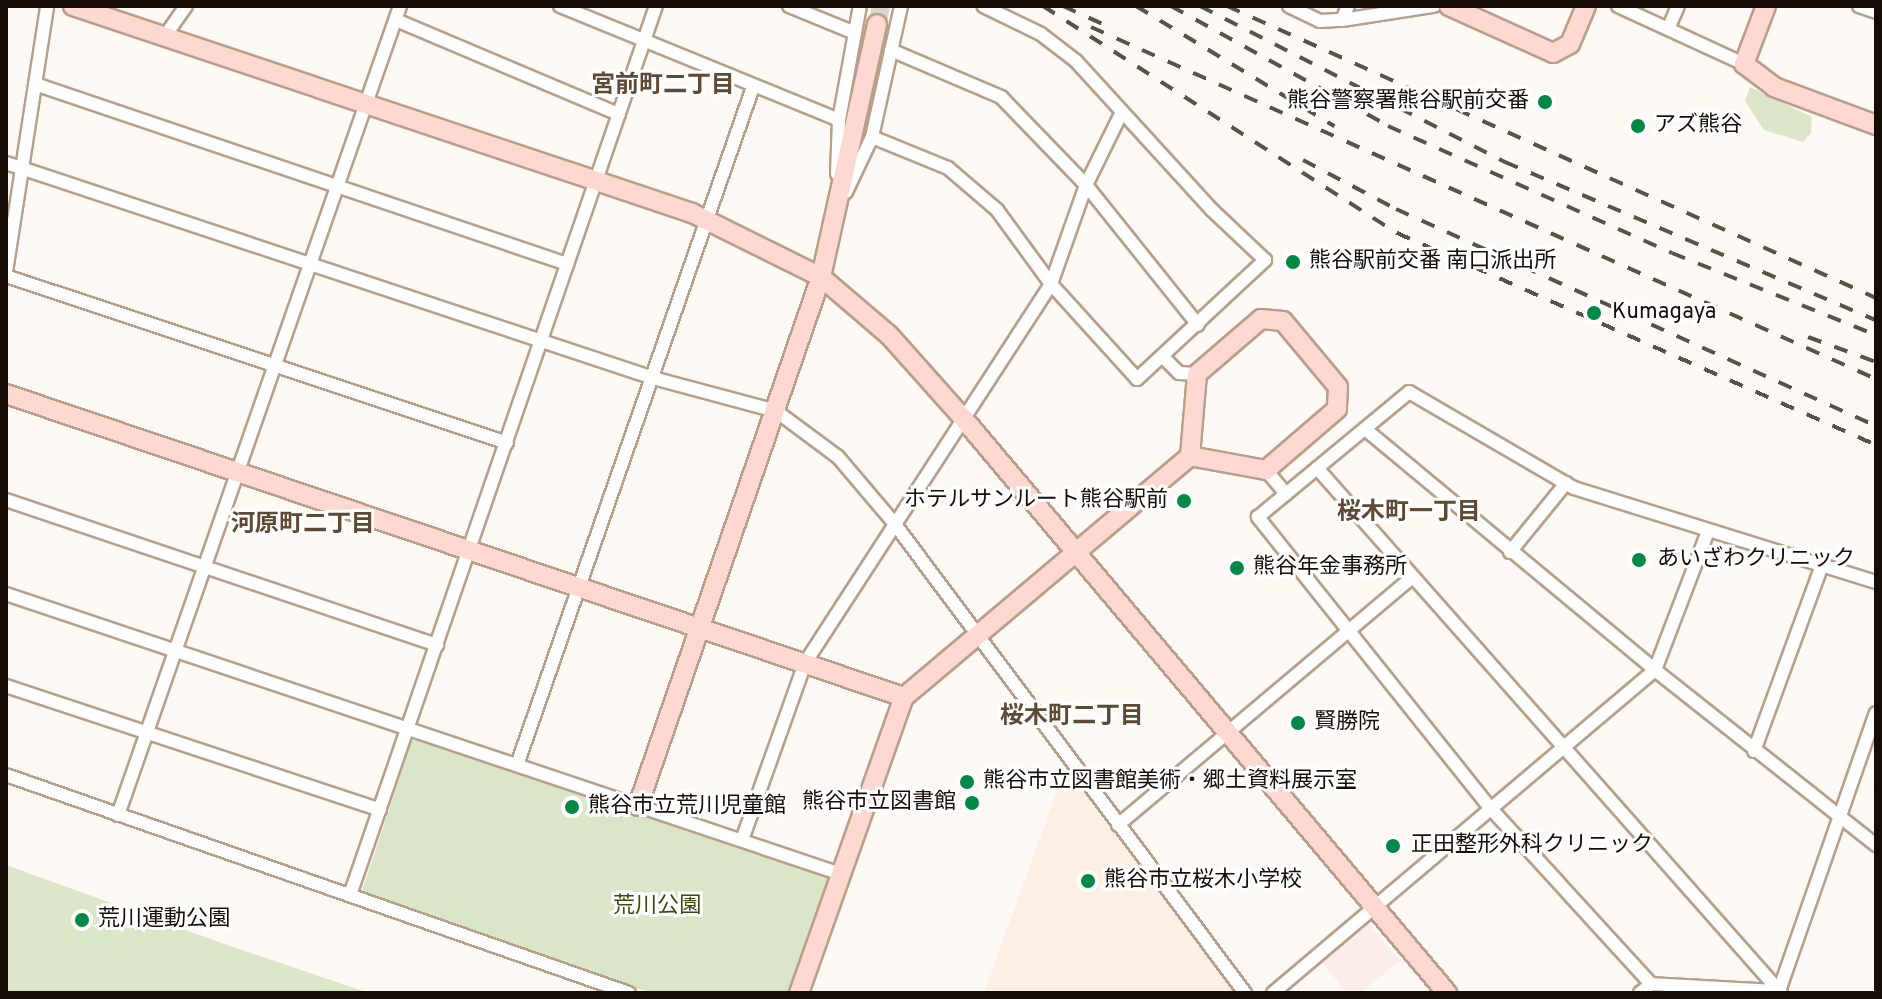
<!DOCTYPE html>
<meta charset="utf-8">
<style>
body{margin:0}
#map{position:relative;width:1882px;height:999px;overflow:hidden;background:#fef9f4;font-family:Overpass,"Noto Sans JP",sans-serif}
div>[style]{position:absolute}
.commercial>*{inset:0;background:#fcecea}
.built>*{inset:0;background:#fcefe3}
.green>*{inset:0;background:#dbe6c8}
.secondary-tunnel>*{height:18px;margin-top:-9px;transform-origin:0;background:repeating-linear-gradient(90deg,#dbd6d0 0 18px,transparent 0 27px)}
.roads{filter:drop-shadow(2px 0 #b79f89) drop-shadow(-2px 0 #b79f89) drop-shadow(0 2px #b79f89) drop-shadow(0 -2px #b79f89)}
.street>*{height:12px;margin:-6px;padding:0 6px;transform-origin:6px;border-radius:6px;background:#fff}
.secondary>*{height:18px;margin:-9px;padding:0 9px;transform-origin:9px;border-radius:9px;background:#ffd8d1}
.rail>*{height:4px;margin-top:-2px;transform-origin:0;background:repeating-linear-gradient(90deg,#59524b 0 14px,transparent 0 28px)}
.dots>*{width:22px;height:22px;translate:-50% -50%;box-sizing:border-box;border:4px solid #fff;border-radius:50%}
span{translate:-50% -50%;white-space:nowrap;text-align:center;line-height:1.15;-webkit-text-stroke:6px #fff;paint-order:stroke}
.poi-label{font-size:22px;color:#160d06}
.right{translate:-100% -50%;text-align:right}
.left{translate:0 -50%;text-align:left}
.park-label{font-size:22px;color:#394a0a}
.neighbourhood-label{font-size:24px;color:#5e4934;font-weight:700}
.frame{position:absolute;inset:0;border:8px solid #160d06;pointer-events:none}
</style>
<div id="map">
<div class="commercial">
<div style="clip-path:polygon(1367px 922px,1400px 961px,1360px 993px,1347px 993px,1321px 961px)"></div>
</div>
<div class="built">
<div style="clip-path:polygon(1065px 769px,1237px 993px,984px 993px)"></div>
</div>
<div class="green">
<div style="clip-path:polygon(1750px 87px,1812px 117px,1811px 133px,1803px 142px,1764px 130px,1745px 101px)"></div>
<div style="clip-path:polygon(413px 737px,832px 877px,790px 993px,650px 993px,362px 891px)"></div>
<div style="clip-path:polygon(6px 865px,230px 946px,369px 993px,6px 993px)"></div>
</div>
<div class="secondary-tunnel">
<div style="left:877px;top:24px;width:18px;rotate:-77deg"></div>
</div>
<div class="roads">
<div class="street">
<div style="left:560px;top:6px;width:301px;rotate:22.2deg"></div>
<div style="left:789px;top:6px;width:71px;rotate:22.2deg"></div>
<div style="left:1289px;top:6px;width:34px;rotate:26deg"></div>
<div style="left:1320px;top:21px;width:22px;rotate:-3deg"></div>
<div style="left:1348px;top:6px;width:15px;rotate:113deg"></div>
<div style="left:1342px;top:20px;width:93px;rotate:-8.7deg"></div>
<div style="left:1618px;top:6px;width:139px;rotate:24.7deg"></div>
<div style="left:1859px;top:6px;width:18px;rotate:19deg"></div>
<div style="left:396px;top:20px;width:242px;rotate:22.9deg"></div>
<div style="left:1669px;top:27px;width:23px;rotate:-67deg"></div>
<div style="left:165px;top:36px;width:37px;rotate:-55deg"></div>
<div style="left:891px;top:50px;width:120px;rotate:23.1deg"></div>
<div style="left:1001px;top:97px;width:122px;rotate:46deg"></div>
<div style="left:1086px;top:185px;width:179px;rotate:51.3deg"></div>
<div style="left:35px;top:84px;width:562px;rotate:18.69deg"></div>
<div style="left:872px;top:137px;width:82px;rotate:22.2deg"></div>
<div style="left:948px;top:168px;width:65px;rotate:40.6deg"></div>
<div style="left:997px;top:210px;width:92px;rotate:53.9deg"></div>
<div style="left:1051px;top:284px;width:128px;rotate:47.8deg"></div>
<div style="left:1137px;top:379px;width:175px;rotate:-42.9deg"></div>
<div style="left:1265px;top:260px;width:73px;rotate:-136.7deg"></div>
<div style="left:1212px;top:210px;width:202px;rotate:-132.4deg"></div>
<div style="left:1076px;top:61px;width:44px;rotate:-142.4deg"></div>
<div style="left:1041px;top:34px;width:64px;rotate:-154.2deg"></div>
<div style="left:6px;top:163px;width:682px;rotate:18.38deg"></div>
<div style="left:653px;top:378px;width:127px;rotate:15deg"></div>
<div style="left:776px;top:411px;width:77px;rotate:36.6deg"></div>
<div style="left:838px;top:457px;width:87px;rotate:49.7deg"></div>
<div style="left:894px;top:523px;width:587px;rotate:53.25deg"></div>
<div style="left:837px;top:174px;width:54px;rotate:-87.9deg"></div>
<div style="left:839px;top:120px;width:116px;rotate:-79.6deg"></div>
<div style="left:846px;top:192px;width:61px;rotate:-64.7deg"></div>
<div style="left:872px;top:137px;width:134px;rotate:-77.5deg"></div>
<div style="left:6px;top:272px;width:269px;rotate:-81.2deg"></div>
<div style="left:6px;top:276px;width:528px;rotate:18.43deg"></div>
<div style="left:1164px;top:358px;width:21px;rotate:45deg"></div>
<div style="left:1179px;top:373px;width:18px;rotate:3deg"></div>
<div style="left:1365px;top:429px;width:377px;rotate:39.7deg"></div>
<div style="left:1655px;top:670px;width:282px;rotate:38.4deg"></div>
<div style="left:1317px;top:468px;width:701px;rotate:48.53deg"></div>
<div style="left:1266px;top:470px;width:31px;rotate:50deg"></div>
<div style="left:6px;top:500px;width:455px;rotate:18.6deg"></div>
<div style="left:1510px;top:552px;width:89px;rotate:-50.9deg"></div>
<div style="left:6px;top:594px;width:881px;rotate:18.54deg"></div>
<div style="left:6px;top:686px;width:394px;rotate:18.3deg"></div>
<div style="left:1754px;top:751px;width:198px;rotate:-69.9deg"></div>
<div style="left:517px;top:765px;width:718px;rotate:-70.81deg"></div>
<div style="left:6px;top:775px;width:660px;rotate:19.29deg"></div>
<div style="left:118px;top:815px;width:857px;rotate:-70.78deg"></div>
<div style="left:1118px;top:825px;width:385px;rotate:-40.1deg"></div>
<div style="left:742px;top:840px;width:188px;rotate:-70.4deg"></div>
<div style="left:805px;top:663px;width:452px;rotate:-57deg"></div>
<div style="left:1051px;top:284px;width:105px;rotate:-70.5deg"></div>
<div style="left:1086px;top:185px;width:79px;rotate:-63.8deg"></div>
<div style="left:350px;top:895px;width:940px;rotate:-71.01deg"></div>
<div style="left:1651px;top:984px;width:237px;rotate:-132.4deg"></div>
<div style="left:1491px;top:809px;width:374px;rotate:-128.6deg"></div>
<div style="left:1258px;top:517px;width:196px;rotate:-39.6deg"></div>
<div style="left:1409px;top:392px;width:191px;rotate:30.2deg"></div>
<div style="left:1574px;top:488px;width:316px;rotate:17.3deg"></div>
<div style="left:1779px;top:991px;width:294px;rotate:-70.8deg"></div>
<div style="left:1273px;top:993px;width:500px;rotate:-40.22deg"></div>
<div style="left:1655px;top:670px;width:149px;rotate:-69.1deg"></div>
<div style="left:1640px;top:993px;width:14px;rotate:-39deg"></div>
<div style="left:1651px;top:984px;width:127px;rotate:3.2deg"></div>
</div>
<div class="secondary">
<div style="left:73px;top:6px;width:653px;rotate:18.49deg"></div>
<div style="left:692px;top:213px;width:144px;rotate:26.4deg"></div>
<div style="left:821px;top:277px;width:89px;rotate:40.5deg"></div>
<div style="left:889px;top:335px;width:111px;rotate:48.3deg"></div>
<div style="left:963px;top:418px;width:752px;rotate:49.91deg"></div>
<div style="left:1449px;top:6px;width:114px;rotate:24.3deg"></div>
<div style="left:1553px;top:53px;width:19px;rotate:-28deg"></div>
<div style="left:1570px;top:44px;width:41px;rotate:-67.2deg"></div>
<div style="left:1766px;top:6px;width:62px;rotate:110.8deg"></div>
<div style="left:1744px;top:64px;width:38px;rotate:37deg"></div>
<div style="left:1774px;top:87px;width:109px;rotate:20.4deg"></div>
<div style="left:6px;top:394px;width:948px;rotate:18.65deg"></div>
<div style="left:638px;top:806px;width:560px;rotate:-70.92deg"></div>
<div style="left:821px;top:277px;width:259px;rotate:-77.5deg"></div>
<div style="left:799px;top:993px;width:314px;rotate:-70.5deg"></div>
<div style="left:904px;top:697px;width:374px;rotate:-40.1deg"></div>
<div style="left:1190px;top:456px;width:82px;rotate:-85.1deg"></div>
<div style="left:1197px;top:374px;width:84px;rotate:-40.7deg"></div>
<div style="left:1261px;top:319px;width:22px;rotate:5deg"></div>
<div style="left:1283px;top:321px;width:86px;rotate:50.2deg"></div>
<div style="left:1338px;top:387px;width:22px;rotate:93deg"></div>
<div style="left:1337px;top:409px;width:94px;rotate:139.3deg"></div>
<div style="left:1266px;top:470px;width:77px;rotate:-169.6deg"></div>
</div>
</div>
<div class="rail">
<div style="left:1043px;top:6px;width:421px;rotate:32.7deg"></div>
<div style="left:1397px;top:233px;width:524px;rotate:23.87deg"></div>
<div style="left:1063px;top:6px;width:48px;rotate:24.4deg"></div>
<div style="left:1136px;top:6px;width:232px;rotate:31.2deg"></div>
<div style="left:1171px;top:6px;width:248px;rotate:28.9deg"></div>
<div style="left:1388px;top:126px;width:311px;rotate:24.1deg"></div>
<div style="left:1672px;top:253px;width:220px;rotate:21.9deg"></div>
<div style="left:1200px;top:6px;width:343px;rotate:27.1deg"></div>
<div style="left:1505px;top:162px;width:403px;rotate:23.1deg"></div>
<div style="left:1227px;top:6px;width:712px;rotate:24.22deg"></div>
<div style="left:1091px;top:27px;width:860px;rotate:24.15deg"></div>
<div style="left:1303px;top:160px;width:105px;rotate:27.8deg"></div>
<div style="left:1396px;top:209px;width:527px;rotate:24.33deg"></div>
<div style="left:1808px;top:337px;width:72px;rotate:20.2deg"></div>
</div>
<div class="dots">
<div style="left:1545px;top:102px;background:#008845"></div>
<div style="left:1638px;top:126px;background:#008845"></div>
<div style="left:1293px;top:262px;background:#008845"></div>
<div style="left:1594px;top:313px;background:#008845"></div>
<div style="left:1184px;top:501px;background:#008845"></div>
<div style="left:1639px;top:560px;background:#008845"></div>
<div style="left:1237px;top:568px;background:#008845"></div>
<div style="left:1298px;top:723px;background:#008845"></div>
<div style="left:967px;top:782px;background:#008845"></div>
<div style="left:972px;top:803px;background:#008845"></div>
<div style="left:572px;top:807px;background:#008845"></div>
<div style="left:1393px;top:846px;background:#008845"></div>
<div style="left:1088px;top:881px;background:#008845"></div>
<div style="left:82px;top:920px;background:#008845"></div>
</div>
<div class="poi-label">
<span class="right" style="left:1529px;top:102px">熊谷警察署熊谷駅前交番</span>
<span class="left" style="left:1654px;top:126px">アズ熊谷</span>
<span class="left" style="left:1309px;top:262px">熊谷駅前交番 南口派出所</span>
<span class="left" style="left:1612px;top:313px">Kumagaya</span>
<span class="right" style="left:1168px;top:501px">ホテルサンルート熊谷駅前</span>
<span class="left" style="left:1657px;top:560px">あいざわクリニック</span>
<span class="left" style="left:1253px;top:568px">熊谷年金事務所</span>
<span class="left" style="left:1314px;top:723px">賢勝院</span>
<span class="left" style="left:983px;top:782px">熊谷市立図書館美術・郷土資料展示室</span>
<span class="right" style="left:956px;top:803px">熊谷市立図書館</span>
<span class="left" style="left:588px;top:807px">熊谷市立荒川児童館</span>
<span class="left" style="left:1411px;top:846px">正田整形外科クリニック</span>
<span class="left" style="left:1104px;top:881px">熊谷市立桜木小学校</span>
<span class="left" style="left:98px;top:920px">荒川運動公園</span>
</div>
<div class="park-label">
<span style="left:657px;top:907px">荒川公園</span>
</div>
<div class="neighbourhood-label">
<span style="left:663px;top:87px">宮前町二丁目</span>
<span style="left:1409px;top:514px">桜木町一丁目</span>
<span style="left:303px;top:526px">河原町二丁目</span>
<span style="left:1072px;top:718px">桜木町二丁目</span>
</div>
<div class="frame"></div>
</div>
